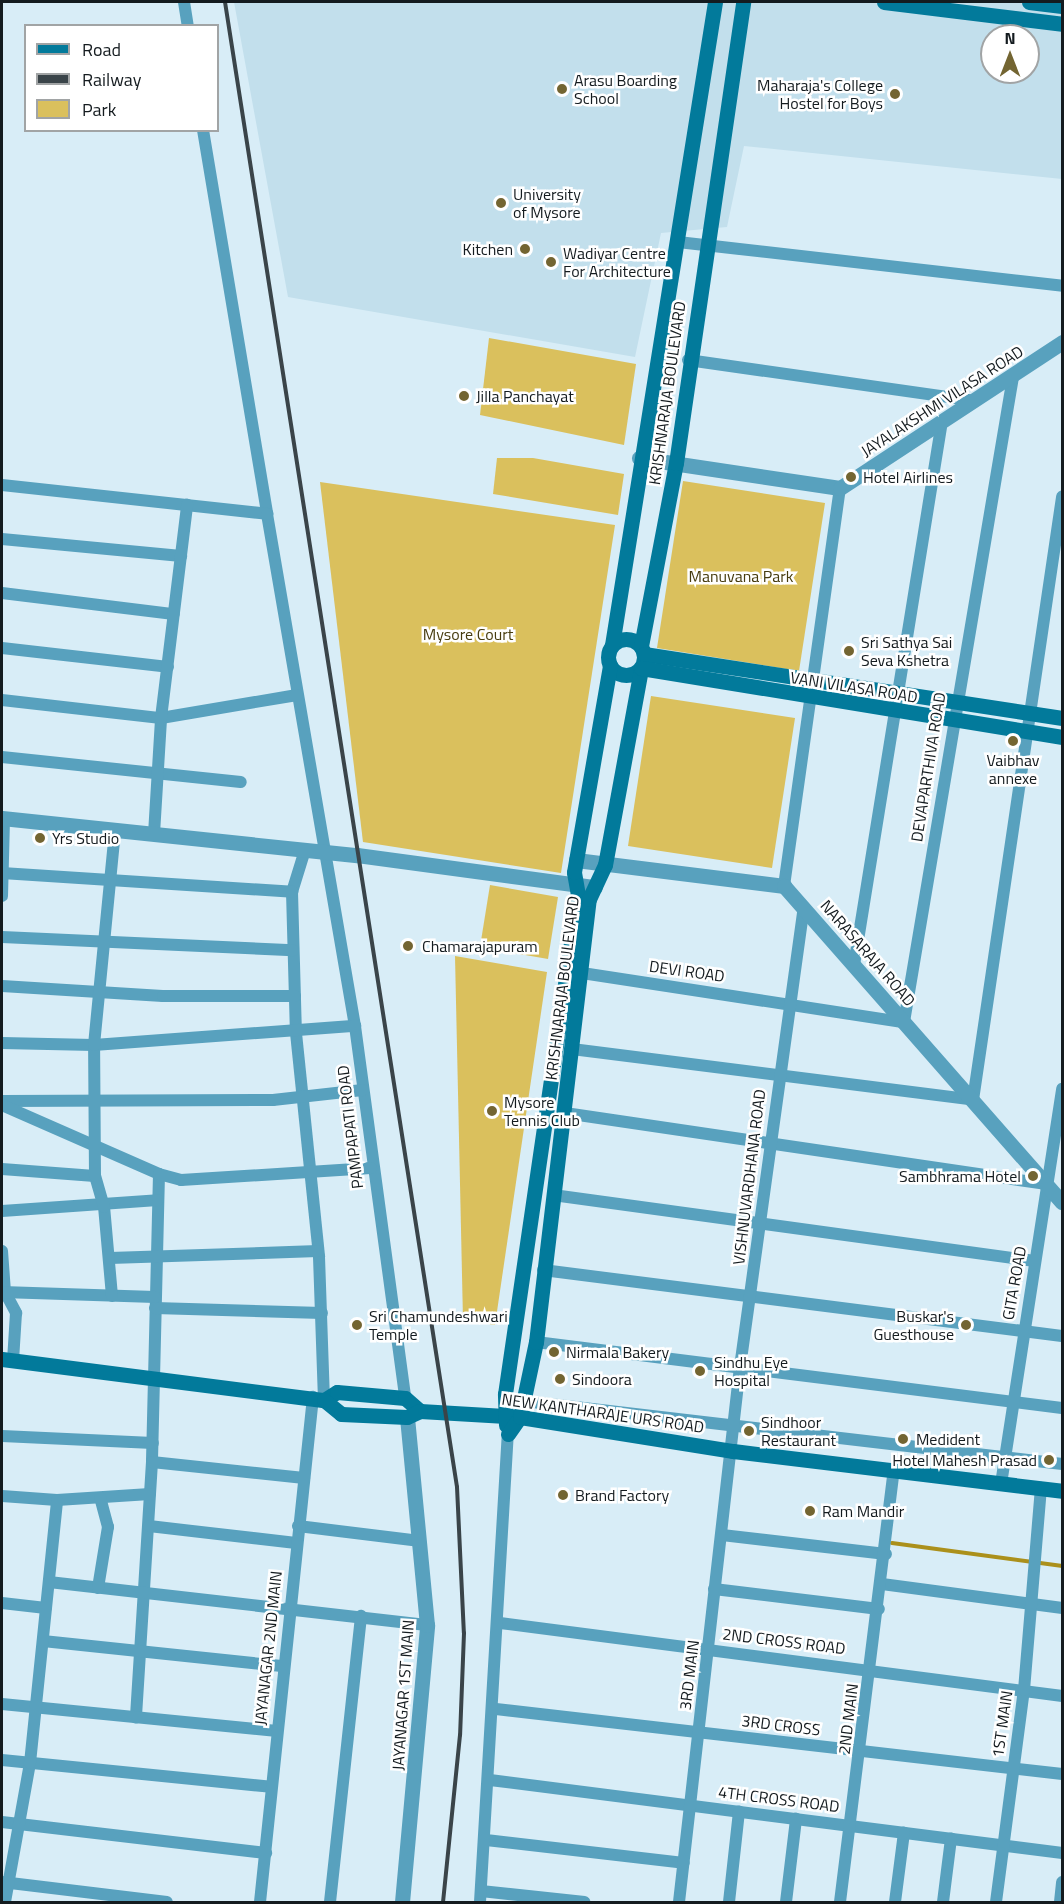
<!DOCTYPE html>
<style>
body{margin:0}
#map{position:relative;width:1064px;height:1904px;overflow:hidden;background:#d8edf7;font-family:"Titillium Web",sans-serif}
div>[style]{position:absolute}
.built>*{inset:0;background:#c2dfec}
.green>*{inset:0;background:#dac05d}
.stream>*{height:4px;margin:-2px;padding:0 2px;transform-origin:2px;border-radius:2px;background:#ab901b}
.minor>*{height:12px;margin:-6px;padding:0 6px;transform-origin:6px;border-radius:6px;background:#58a1be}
.tertiary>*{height:15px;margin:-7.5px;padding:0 7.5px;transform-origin:7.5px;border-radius:7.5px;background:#58a1be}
.secondary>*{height:15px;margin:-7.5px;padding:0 7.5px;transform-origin:7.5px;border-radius:7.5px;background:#027a9b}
.secondary>.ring{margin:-7.5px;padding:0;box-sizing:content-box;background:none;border:15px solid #027a9b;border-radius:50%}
.rail>*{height:4px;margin:-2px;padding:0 2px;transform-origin:2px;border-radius:2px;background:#3a4449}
.dots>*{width:16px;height:16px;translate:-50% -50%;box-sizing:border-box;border:3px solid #fff;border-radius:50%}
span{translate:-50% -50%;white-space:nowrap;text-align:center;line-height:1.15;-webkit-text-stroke:5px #fff;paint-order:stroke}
.poi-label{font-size:16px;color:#141b1f}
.left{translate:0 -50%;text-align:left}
.right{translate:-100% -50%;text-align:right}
.street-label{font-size:16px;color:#141b1f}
.park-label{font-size:16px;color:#463b0e}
.frame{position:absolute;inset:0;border:3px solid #141b1f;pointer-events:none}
.legend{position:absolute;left:24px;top:24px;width:195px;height:108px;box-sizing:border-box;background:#fff;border:2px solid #a1a4a5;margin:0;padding:8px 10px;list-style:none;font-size:18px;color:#141b1f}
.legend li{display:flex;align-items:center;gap:12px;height:30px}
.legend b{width:30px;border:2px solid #a1a4a5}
.north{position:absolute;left:980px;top:24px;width:60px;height:60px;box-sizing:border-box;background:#fff;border:2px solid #a1a4a5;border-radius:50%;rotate:0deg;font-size:16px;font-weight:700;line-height:24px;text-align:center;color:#141b1f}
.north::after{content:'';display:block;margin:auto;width:21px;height:27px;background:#736532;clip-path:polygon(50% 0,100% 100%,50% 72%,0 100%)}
</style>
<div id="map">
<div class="built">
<div style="clip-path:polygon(evenodd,234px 2px,1062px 2px,1062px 179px,744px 146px,727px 227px,661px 233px,635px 357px,288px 297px,234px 2px,992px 36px,1028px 36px,1028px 72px,992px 72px,992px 36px)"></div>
</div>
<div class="green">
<div style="clip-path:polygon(489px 338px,636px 364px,624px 445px,480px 415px)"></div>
<div style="clip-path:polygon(497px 458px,533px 458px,624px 474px,618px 515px,493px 494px)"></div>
<div style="clip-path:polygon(683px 481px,825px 503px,799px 671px,657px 648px)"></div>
<div style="clip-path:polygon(320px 482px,615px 525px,561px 873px,363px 842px)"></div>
<div style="clip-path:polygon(651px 696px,795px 718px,772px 868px,628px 846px)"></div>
<div style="clip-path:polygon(490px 885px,558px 897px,548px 959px,480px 947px)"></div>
<div style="clip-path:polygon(455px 956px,547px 972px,495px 1325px,463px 1320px)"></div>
</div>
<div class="stream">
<div style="left:892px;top:1543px;width:172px;rotate:7.7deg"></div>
</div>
<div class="minor">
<div style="left:184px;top:2px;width:24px;rotate:81deg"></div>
<div style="left:203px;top:130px;width:389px;rotate:80.5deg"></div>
<div style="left:678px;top:242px;width:387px;rotate:6.5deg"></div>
<div style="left:688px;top:360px;width:290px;rotate:8.1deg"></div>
<div style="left:2px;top:485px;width:267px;rotate:6.2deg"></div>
<div style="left:267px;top:514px;width:520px;rotate:80.25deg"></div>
<div style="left:355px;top:1026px;width:375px;rotate:82.3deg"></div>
<div style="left:2px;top:539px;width:180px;rotate:5.4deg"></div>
<div style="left:2px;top:593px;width:173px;rotate:7deg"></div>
<div style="left:2px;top:648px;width:167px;rotate:6.5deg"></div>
<div style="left:2px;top:700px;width:160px;rotate:6.5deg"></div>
<div style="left:161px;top:718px;width:138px;rotate:-9.6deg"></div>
<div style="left:2px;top:757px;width:240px;rotate:6deg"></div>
<div style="left:154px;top:834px;width:116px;rotate:-86.5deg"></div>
<div style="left:161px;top:718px;width:215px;rotate:-83deg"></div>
<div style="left:305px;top:850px;width:44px;rotate:107.2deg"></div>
<div style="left:292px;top:892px;width:141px;rotate:88.4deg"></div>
<div style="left:296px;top:1033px;width:225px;rotate:84.1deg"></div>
<div style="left:319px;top:1257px;width:143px;rotate:88deg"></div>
<div style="left:2px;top:873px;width:291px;rotate:3.7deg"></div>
<div style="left:784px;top:886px;width:402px;rotate:-82deg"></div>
<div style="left:2px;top:896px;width:77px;rotate:-88.5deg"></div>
<div style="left:2px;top:937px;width:291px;rotate:2.6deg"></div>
<div style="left:854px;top:965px;width:545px;rotate:-80.81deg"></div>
<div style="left:582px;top:973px;width:326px;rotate:8.7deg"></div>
<div style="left:904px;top:1022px;width:654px;rotate:-80.41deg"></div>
<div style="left:2px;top:986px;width:161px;rotate:3.6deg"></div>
<div style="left:163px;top:996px;width:132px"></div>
<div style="left:2px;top:1043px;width:92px;rotate:1.2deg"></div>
<div style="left:94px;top:1045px;width:262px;rotate:-4.2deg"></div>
<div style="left:572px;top:1049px;width:404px;rotate:7.2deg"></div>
<div style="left:973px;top:1100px;width:610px;rotate:-81.6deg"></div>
<div style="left:2px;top:1101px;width:271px;rotate:-0.2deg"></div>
<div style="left:273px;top:1100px;width:90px;rotate:-6.4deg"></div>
<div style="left:2px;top:1105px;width:171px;rotate:23.7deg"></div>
<div style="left:159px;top:1174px;width:288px;rotate:91.4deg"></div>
<div style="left:152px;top:1462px;width:256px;rotate:93.6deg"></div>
<div style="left:565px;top:1113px;width:487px;rotate:8.4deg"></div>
<div style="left:2px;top:1169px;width:93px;rotate:4.3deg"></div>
<div style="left:159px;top:1174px;width:23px;rotate:15deg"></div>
<div style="left:181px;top:1180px;width:190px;rotate:-3.6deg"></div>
<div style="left:553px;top:1195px;width:486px;rotate:7.8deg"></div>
<div style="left:2px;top:1211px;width:156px;rotate:-4deg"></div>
<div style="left:2px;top:1251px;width:41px;rotate:85.8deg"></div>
<div style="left:5px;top:1292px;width:24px;rotate:62deg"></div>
<div style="left:16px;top:1313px;width:48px;rotate:93.6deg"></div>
<div style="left:110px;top:1258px;width:208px;rotate:-1.9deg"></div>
<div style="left:543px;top:1270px;width:523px;rotate:7.25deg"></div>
<div style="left:2px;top:1292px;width:153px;rotate:1.9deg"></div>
<div style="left:112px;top:1296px;width:89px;rotate:-95.1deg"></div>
<div style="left:104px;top:1207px;width:32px;rotate:-106deg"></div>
<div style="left:95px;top:1176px;width:131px;rotate:-90.4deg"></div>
<div style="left:94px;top:1045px;width:216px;rotate:-84.4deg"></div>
<div style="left:155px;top:1308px;width:167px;rotate:1.7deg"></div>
<div style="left:536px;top:1342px;width:530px;rotate:7.15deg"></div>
<div style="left:524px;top:1401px;width:542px;rotate:6.68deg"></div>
<div style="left:2px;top:1436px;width:151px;rotate:2.7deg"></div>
<div style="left:152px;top:1462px;width:153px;rotate:6deg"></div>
<div style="left:1001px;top:1484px;width:400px;rotate:-81.2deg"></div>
<div style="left:2px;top:1496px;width:55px;rotate:4.2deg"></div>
<div style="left:57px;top:1500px;width:93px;rotate:-3.7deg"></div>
<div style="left:149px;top:1526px;width:148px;rotate:6.6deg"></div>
<div style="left:298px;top:1526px;width:123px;rotate:7deg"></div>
<div style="left:722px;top:1535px;width:165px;rotate:6.6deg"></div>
<div style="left:49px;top:1582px;width:380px;rotate:6.5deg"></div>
<div style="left:882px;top:1584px;width:182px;rotate:7.6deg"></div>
<div style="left:98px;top:1588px;width:62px;rotate:-80.7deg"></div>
<div style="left:108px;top:1527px;width:30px;rotate:-105deg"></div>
<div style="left:714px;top:1589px;width:166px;rotate:6.9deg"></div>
<div style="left:2px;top:1603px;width:44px;rotate:6.5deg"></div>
<div style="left:500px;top:1623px;width:567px;rotate:7.4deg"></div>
<div style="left:43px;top:1641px;width:240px;rotate:6deg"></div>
<div style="left:2px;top:1704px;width:274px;rotate:5.6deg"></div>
<div style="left:496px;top:1709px;width:570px;rotate:6.55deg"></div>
<div style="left:2px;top:1760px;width:270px;rotate:5.7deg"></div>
<div style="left:490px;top:1780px;width:577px;rotate:7.27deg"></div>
<div style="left:2px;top:1822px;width:266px;rotate:6.7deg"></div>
<div style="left:486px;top:1840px;width:199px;rotate:6.6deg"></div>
<div style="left:2px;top:1882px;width:166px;rotate:6.9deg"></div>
<div style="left:481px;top:1891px;width:104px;rotate:6.1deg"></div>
<div style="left:5px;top:1902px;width:141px;rotate:-79.8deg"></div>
<div style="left:30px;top:1763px;width:264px;rotate:-84.1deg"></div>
<div style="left:260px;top:1902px;width:508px;rotate:-84.01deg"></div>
<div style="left:330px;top:1902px;width:288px;rotate:-83.8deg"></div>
<div style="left:480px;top:1902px;width:469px;rotate:-86.6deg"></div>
<div style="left:679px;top:1902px;width:538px;rotate:-83.5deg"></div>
<div style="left:740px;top:1367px;width:463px;rotate:-82.1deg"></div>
<div style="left:729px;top:1902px;width:91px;rotate:-83.7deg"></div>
<div style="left:786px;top:1902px;width:84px;rotate:-83.1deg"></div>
<div style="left:840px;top:1902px;width:437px;rotate:-82.9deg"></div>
<div style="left:895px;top:1902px;width:70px;rotate:-82.6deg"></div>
<div style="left:943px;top:1902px;width:64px;rotate:-82.8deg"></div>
<div style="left:996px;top:1902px;width:214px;rotate:-82.5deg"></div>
<div style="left:1024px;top:1690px;width:203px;rotate:-85.2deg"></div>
<div style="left:1060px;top:1902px;width:20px;rotate:-84deg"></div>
</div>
<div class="tertiary">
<div style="left:639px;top:458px;width:203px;rotate:8.5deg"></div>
<div style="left:840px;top:488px;width:266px;rotate:-33.3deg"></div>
<div style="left:2px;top:818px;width:357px;rotate:6deg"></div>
<div style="left:357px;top:855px;width:240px;rotate:7.7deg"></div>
<div style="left:576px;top:860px;width:210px;rotate:7.1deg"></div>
<div style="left:784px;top:886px;width:421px;rotate:48.7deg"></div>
<div style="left:402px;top:1902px;width:278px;rotate:-84.8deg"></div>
<div style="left:427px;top:1625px;width:209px;rotate:-95.5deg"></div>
</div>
<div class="secondary">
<div style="left:884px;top:2px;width:179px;rotate:7deg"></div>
<div style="left:1029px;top:2px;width:33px;rotate:7deg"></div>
<div class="ring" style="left:608px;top:639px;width:21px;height:21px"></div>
<div style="left:612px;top:645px;width:651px;rotate:-80.9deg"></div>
<div style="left:641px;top:646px;width:186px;rotate:-79.2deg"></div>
<div style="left:676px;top:463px;width:466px;rotate:-81.7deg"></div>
<div style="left:644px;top:654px;width:423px;rotate:8.7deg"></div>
<div style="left:2px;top:1359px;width:325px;rotate:7.3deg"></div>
<div style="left:324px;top:1400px;width:15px;rotate:-32deg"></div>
<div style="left:337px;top:1392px;width:68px;rotate:5deg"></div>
<div style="left:405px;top:1398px;width:20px;rotate:41deg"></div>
<div style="left:420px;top:1411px;width:100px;rotate:3.4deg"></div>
<div style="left:520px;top:1417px;width:216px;rotate:9.1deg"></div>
<div style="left:733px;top:1451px;width:331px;rotate:6.9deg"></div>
<div style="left:324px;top:1400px;width:22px;rotate:39deg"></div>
<div style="left:341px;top:1414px;width:66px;rotate:2.6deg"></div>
<div style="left:407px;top:1417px;width:14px;rotate:-25deg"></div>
<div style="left:506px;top:1425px;width:31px;rotate:-92deg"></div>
<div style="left:505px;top:1394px;width:504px;rotate:-81.68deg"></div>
<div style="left:578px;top:895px;width:23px;rotate:-100deg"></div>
<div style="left:574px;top:872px;width:210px;rotate:-80.1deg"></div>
<div style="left:508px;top:1434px;width:21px;rotate:-55deg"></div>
<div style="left:520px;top:1417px;width:77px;rotate:-78deg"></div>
<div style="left:536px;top:1342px;width:446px;rotate:-83.2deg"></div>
<div style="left:589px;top:899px;width:38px;rotate:-65deg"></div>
<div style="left:605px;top:865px;width:200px;rotate:-79.6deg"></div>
<div style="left:641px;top:668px;width:427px;rotate:9.3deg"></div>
</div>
<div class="rail">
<div style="left:225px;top:2px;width:1503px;rotate:81.12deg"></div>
<div style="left:457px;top:1487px;width:146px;rotate:87.3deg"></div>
<div style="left:464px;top:1633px;width:102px;rotate:92.2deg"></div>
<div style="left:460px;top:1735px;width:168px;rotate:95.8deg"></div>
</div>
<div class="dots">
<div style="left:562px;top:89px;background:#736532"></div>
<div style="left:895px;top:94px;background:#736532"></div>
<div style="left:501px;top:203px;background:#736532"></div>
<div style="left:525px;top:249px;background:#736532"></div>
<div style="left:551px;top:262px;background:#736532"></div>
<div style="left:464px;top:396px;background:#736532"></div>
<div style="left:851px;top:477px;background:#736532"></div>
<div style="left:849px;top:651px;background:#736532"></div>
<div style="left:1013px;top:741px;background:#736532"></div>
<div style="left:40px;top:838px;background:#736532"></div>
<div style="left:408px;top:946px;background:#736532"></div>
<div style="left:492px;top:1111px;background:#736532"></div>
<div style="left:1033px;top:1176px;background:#736532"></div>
<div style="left:357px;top:1325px;background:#736532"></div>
<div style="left:966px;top:1325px;background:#736532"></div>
<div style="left:554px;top:1352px;background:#736532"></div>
<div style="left:700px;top:1371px;background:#736532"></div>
<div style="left:560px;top:1379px;background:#736532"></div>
<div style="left:749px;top:1431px;background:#736532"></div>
<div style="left:903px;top:1439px;background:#736532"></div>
<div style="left:1049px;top:1460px;background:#736532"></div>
<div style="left:563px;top:1495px;background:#736532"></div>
<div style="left:810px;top:1511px;background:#736532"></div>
</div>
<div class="poi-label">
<span class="left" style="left:574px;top:89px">Arasu Boarding<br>School</span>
<span class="right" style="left:883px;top:94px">Maharaja's College<br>Hostel for Boys</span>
<span class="left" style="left:513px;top:203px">University<br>of Mysore</span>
<span class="right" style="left:513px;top:249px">Kitchen</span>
<span class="left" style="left:563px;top:262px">Wadiyar Centre<br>For Architecture</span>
<span class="left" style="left:476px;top:396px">Jilla Panchayat</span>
<span class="left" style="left:863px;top:477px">Hotel Airlines</span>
<span class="left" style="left:861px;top:651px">Sri Sathya Sai<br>Seva Kshetra</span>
<span style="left:1013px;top:769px">Vaibhav<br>annexe</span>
<span class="left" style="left:52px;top:838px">Yrs Studio</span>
<span class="left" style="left:422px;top:946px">Chamarajapuram</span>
<span class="left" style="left:504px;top:1111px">Mysore<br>Tennis Club</span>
<span class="right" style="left:1021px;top:1176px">Sambhrama Hotel</span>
<span class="left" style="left:369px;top:1325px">Sri Chamundeshwari<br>Temple</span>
<span class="right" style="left:954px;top:1325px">Buskar's<br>Guesthouse</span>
<span class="left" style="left:566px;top:1352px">Nirmala Bakery</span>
<span class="left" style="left:714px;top:1371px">Sindhu Eye<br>Hospital</span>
<span class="left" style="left:572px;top:1379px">Sindoora</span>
<span class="left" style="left:761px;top:1431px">Sindhoor<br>Restaurant</span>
<span class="left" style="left:916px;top:1439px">Medident</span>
<span class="right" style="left:1037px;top:1460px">Hotel Mahesh Prasad</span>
<span class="left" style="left:575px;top:1495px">Brand Factory</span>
<span class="left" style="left:822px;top:1511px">Ram Mandir</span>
</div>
<div class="street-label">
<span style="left:667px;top:393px;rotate:-82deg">KRISHNARAJA BOULEVARD</span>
<span style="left:942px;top:401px;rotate:-33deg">JAYALAKSHMI VILASA ROAD</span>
<span style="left:854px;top:687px;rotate:9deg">VANI VILASA ROAD</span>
<span style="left:928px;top:767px;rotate:-81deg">DEVAPARTHIVA ROAD</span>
<span style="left:868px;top:953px;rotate:49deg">NARASARAJA ROAD</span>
<span style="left:687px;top:971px;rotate:8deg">DEVI ROAD</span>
<span style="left:562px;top:988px;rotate:-83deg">KRISHNARAJA BOULEVARD</span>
<span style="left:350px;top:1127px;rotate:-97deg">PAMPAPATI ROAD</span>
<span style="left:749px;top:1177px;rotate:-83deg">VISHNUVARDHANA ROAD</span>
<span style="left:1014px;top:1283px;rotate:-80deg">GITA ROAD</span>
<span style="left:603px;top:1413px;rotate:8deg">NEW KANTHARAJE URS ROAD</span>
<span style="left:784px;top:1641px;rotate:7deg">2ND CROSS ROAD</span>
<span style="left:268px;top:1648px;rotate:-84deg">JAYANAGAR 2ND MAIN</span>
<span style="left:689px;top:1675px;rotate:-83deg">3RD MAIN</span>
<span style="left:403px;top:1695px;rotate:-86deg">JAYANAGAR 1ST MAIN</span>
<span style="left:848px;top:1719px;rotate:-83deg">2ND MAIN</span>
<span style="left:1002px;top:1724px;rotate:-82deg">1ST MAIN</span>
<span style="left:781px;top:1725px;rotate:7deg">3RD CROSS</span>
<span style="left:779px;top:1799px;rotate:7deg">4TH CROSS ROAD</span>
</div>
<div class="park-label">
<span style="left:741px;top:576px">Manuvana Park</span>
<span style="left:468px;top:634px">Mysore Court</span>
</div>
<div class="frame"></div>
<ul class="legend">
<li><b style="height:8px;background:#027a9b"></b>Road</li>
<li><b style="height:8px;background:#3a4449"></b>Railway</li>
<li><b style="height:16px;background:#dac05d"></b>Park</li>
</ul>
<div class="north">N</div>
</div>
